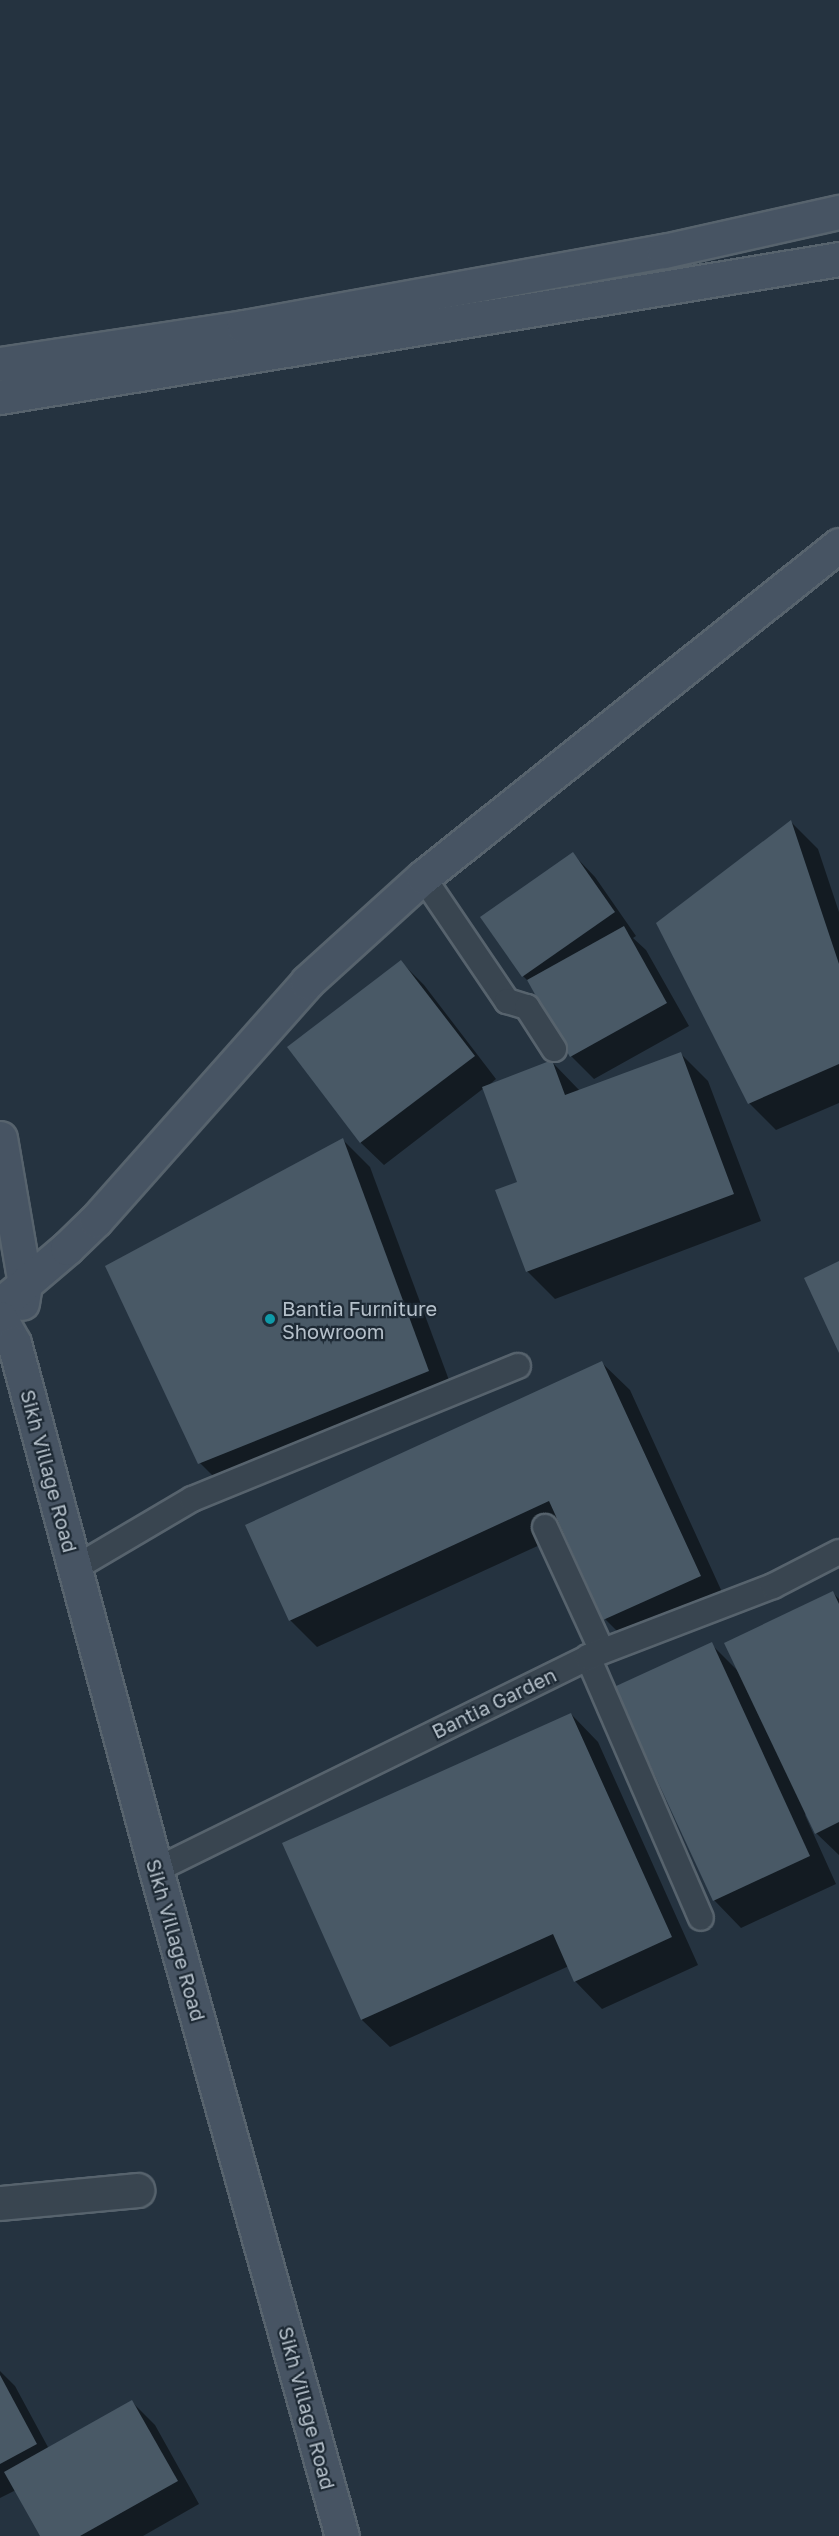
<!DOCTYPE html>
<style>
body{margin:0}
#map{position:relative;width:839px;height:2536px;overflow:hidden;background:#253340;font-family:"Golos Text",sans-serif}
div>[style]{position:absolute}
.shadow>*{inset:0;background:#0007}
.building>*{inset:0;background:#495966}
.roads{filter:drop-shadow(2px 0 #57636d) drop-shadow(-2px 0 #57636d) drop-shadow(0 2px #57636d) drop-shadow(0 -2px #57636d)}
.lane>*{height:24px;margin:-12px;padding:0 12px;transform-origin:12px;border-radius:12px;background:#394550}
.street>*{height:33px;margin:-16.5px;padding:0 16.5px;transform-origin:16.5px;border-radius:16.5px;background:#394550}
.secondary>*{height:33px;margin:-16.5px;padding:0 16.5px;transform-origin:16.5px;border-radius:16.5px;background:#475463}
.dots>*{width:16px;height:16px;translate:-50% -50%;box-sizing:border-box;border:3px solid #1e2a35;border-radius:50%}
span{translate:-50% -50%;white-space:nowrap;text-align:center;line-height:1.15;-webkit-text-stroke:4.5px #1e2a35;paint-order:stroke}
.poi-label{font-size:20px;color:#b5c0ca}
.left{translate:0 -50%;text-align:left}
.street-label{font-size:20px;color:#b5c0ca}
</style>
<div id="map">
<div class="shadow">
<div style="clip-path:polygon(791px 822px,818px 849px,839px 912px,839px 1103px,776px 1130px,749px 1103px)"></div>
<div style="clip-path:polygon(573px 854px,595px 877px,636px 936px,633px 938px,646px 950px,689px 1026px,594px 1079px,571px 1056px,531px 984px,523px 976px)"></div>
<div style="clip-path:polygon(401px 962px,424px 985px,496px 1079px,489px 1085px,552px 1062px,580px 1091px,680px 1053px,708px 1081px,761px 1221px,555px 1299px,527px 1271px,519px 1183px,484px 1088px,384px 1165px,361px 1143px,289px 1047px)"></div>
<div style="clip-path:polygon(343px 1140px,370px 1167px,456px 1399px,227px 1490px,200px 1463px)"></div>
<div style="clip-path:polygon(602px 1363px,630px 1390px,727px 1603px,632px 1646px,605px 1619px,566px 1533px,317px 1647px,290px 1620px)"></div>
<div style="clip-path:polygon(833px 1593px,839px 1599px,839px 1855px,816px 1833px,807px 1813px,805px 1815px,836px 1884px,741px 1928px,714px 1900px,711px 1644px,739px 1672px)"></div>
<div style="clip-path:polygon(571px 1714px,598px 1742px,698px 1965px,602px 2009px,575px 1981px,569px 1966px,390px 2047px,362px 2020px,284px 1844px)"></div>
<div style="clip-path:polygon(0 2371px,15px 2386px,49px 2449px,132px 2402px,155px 2425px,199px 2504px,143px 2536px,42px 2536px,16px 2490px,0 2498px)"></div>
</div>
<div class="building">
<div style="clip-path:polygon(791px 820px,839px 964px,839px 1064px,748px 1104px,656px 923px)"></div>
<div style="clip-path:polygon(573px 852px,615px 912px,522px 977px,480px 917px)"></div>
<div style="clip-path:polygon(624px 926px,667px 1003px,570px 1057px,527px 980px)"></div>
<div style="clip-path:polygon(401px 960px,475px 1056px,360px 1143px,287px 1047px)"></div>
<div style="clip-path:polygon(681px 1052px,734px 1194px,526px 1272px,495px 1190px,517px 1182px,482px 1087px,552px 1060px,565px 1095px)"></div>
<div style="clip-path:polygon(343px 1138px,429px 1371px,198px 1464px,105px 1266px)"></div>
<div style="clip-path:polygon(839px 1261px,839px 1353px,804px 1278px)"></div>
<div style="clip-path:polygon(602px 1361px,701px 1576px,603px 1620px,549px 1501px,289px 1621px,245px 1525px)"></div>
<div style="clip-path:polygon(833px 1591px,839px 1604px,839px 1822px,815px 1834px,724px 1643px)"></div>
<div style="clip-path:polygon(712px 1642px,810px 1856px,713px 1901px,614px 1687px)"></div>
<div style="clip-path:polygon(571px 1713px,672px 1937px,574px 1982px,553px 1934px,361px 2020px,282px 1843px)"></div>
<div style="clip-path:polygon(0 2375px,37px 2444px,0 2464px)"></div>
<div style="clip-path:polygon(132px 2400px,178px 2481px,80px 2536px,40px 2536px,4px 2472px)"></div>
</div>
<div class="roads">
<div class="lane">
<div style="left:423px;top:877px;width:150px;rotate:55.9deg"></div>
<div style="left:507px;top:1001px;width:21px;rotate:17deg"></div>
<div style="left:527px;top:1007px;width:50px;rotate:57.3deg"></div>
<div style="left:545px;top:1527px;width:136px;rotate:65.3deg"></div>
<div style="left:75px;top:1568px;width:136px;rotate:-30.5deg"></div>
<div style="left:192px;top:1499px;width:352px;rotate:-22.2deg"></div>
<div style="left:588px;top:1657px;width:284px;rotate:66.6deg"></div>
<div style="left:156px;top:1870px;width:482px;rotate:-26.2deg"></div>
<div style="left:588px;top:1657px;width:198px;rotate:-21deg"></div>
<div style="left:773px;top:1586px;width:74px;rotate:-27.3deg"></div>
</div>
<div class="street">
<div style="left:0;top:2203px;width:138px;rotate:-5.4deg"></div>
</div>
<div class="secondary">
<div style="left:0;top:364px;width:247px;rotate:-8.6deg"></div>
<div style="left:244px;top:327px;width:427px;rotate:-10.3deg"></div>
<div style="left:664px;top:251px;width:179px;rotate:-12.6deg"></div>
<div style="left:0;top:397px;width:850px;rotate:-9.34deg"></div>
<div style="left:0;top:1138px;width:148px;rotate:80.3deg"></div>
<div style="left:25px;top:1284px;width:19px;rotate:99deg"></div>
<div style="left:0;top:1305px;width:88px;rotate:-40.4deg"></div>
<div style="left:67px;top:1248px;width:40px;rotate:-44deg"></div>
<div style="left:96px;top:1220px;width:318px;rotate:-48.4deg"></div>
<div style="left:307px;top:982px;width:156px;rotate:-42.2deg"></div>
<div style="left:423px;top:877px;width:532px;rotate:-38.59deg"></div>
<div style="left:0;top:1318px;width:29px;rotate:61deg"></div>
<div style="left:14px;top:1343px;width:546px;rotate:74.92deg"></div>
<div style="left:156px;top:1870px;width:691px;rotate:74.4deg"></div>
</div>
</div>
<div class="dots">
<div style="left:270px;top:1319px;background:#0f9aa8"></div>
</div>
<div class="poi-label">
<span class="left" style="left:282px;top:1320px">Bantia Furniture<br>Showroom</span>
</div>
<div class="street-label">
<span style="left:49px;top:1471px;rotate:75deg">Sikh Village Road</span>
<span style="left:494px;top:1703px;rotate:-26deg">Bantia Garden</span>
<span style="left:176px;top:1940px;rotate:74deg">Sikh Village Road</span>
<span style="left:307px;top:2408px;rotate:75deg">Sikh Village Road</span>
</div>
</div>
